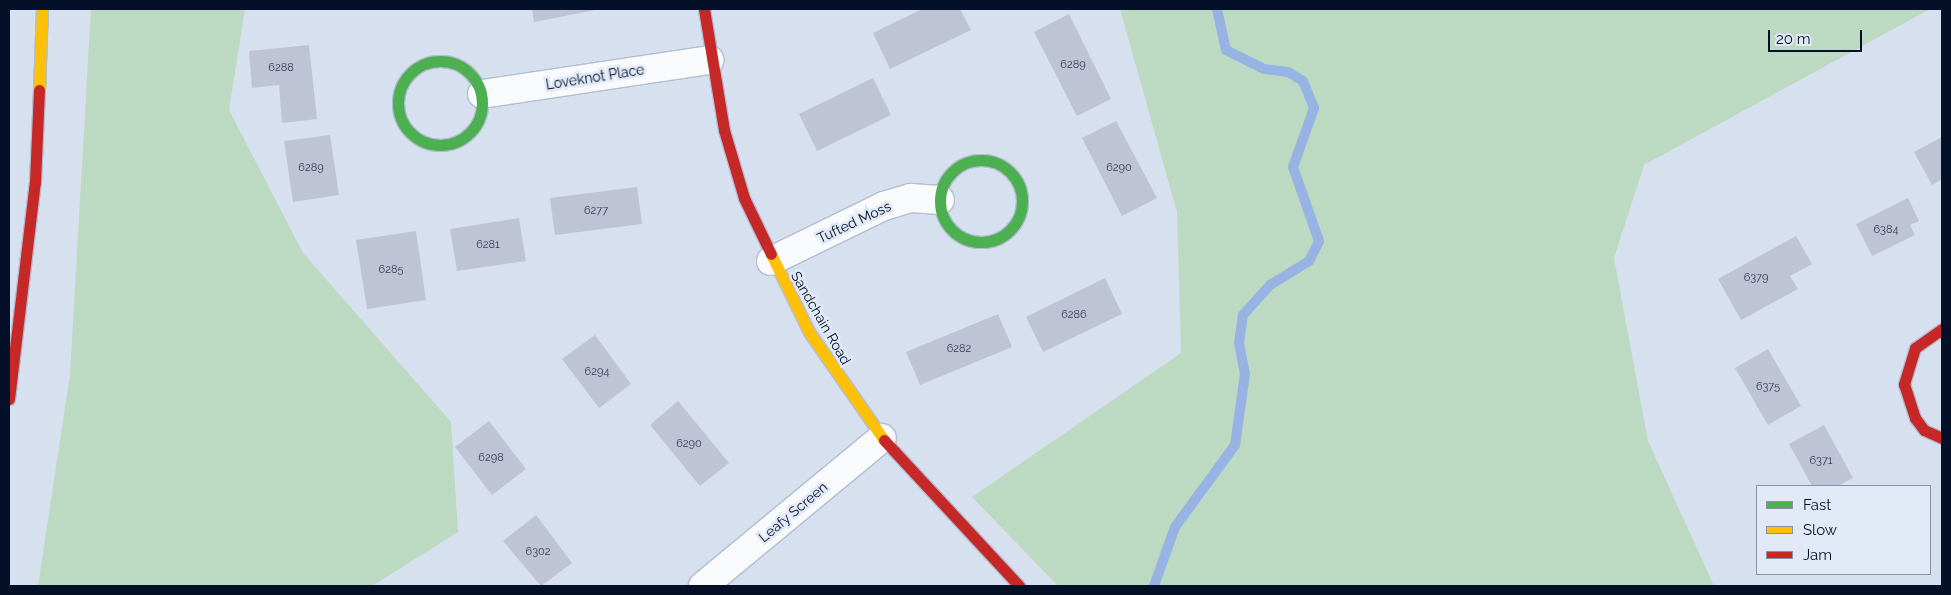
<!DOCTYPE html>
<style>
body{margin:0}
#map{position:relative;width:1951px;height:595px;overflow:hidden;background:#d7e0ee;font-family:Raleway,sans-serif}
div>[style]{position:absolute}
.green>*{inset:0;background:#bcd9c2}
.stream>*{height:10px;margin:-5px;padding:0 5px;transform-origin:5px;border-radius:5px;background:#97b3e4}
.building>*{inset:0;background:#bec3d6}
.roads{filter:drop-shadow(1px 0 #b2bdd0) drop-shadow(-1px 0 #b2bdd0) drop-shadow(0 1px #b2bdd0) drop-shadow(0 -1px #b2bdd0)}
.street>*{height:28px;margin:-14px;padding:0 14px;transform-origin:14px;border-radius:14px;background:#f9fafc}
.fast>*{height:11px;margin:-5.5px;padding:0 5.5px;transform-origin:5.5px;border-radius:5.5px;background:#4caf50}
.fast>.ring{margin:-5.5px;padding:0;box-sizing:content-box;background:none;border:11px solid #4caf50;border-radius:50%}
.slow>*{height:11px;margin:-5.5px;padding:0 5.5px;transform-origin:5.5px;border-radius:5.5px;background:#ffc107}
.jam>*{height:11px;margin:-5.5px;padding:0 5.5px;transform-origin:5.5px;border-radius:5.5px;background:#c62828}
span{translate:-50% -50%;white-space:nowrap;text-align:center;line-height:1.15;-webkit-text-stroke:5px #e1e9f7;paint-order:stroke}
.number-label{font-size:11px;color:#323d53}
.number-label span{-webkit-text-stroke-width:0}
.street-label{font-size:14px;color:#041027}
.frame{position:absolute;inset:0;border:10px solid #041027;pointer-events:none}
.legend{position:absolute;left:1756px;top:485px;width:175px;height:90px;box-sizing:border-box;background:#e1e9f7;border:1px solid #8992a4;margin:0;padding:6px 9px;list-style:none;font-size:15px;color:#041027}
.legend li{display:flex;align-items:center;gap:10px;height:25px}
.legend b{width:25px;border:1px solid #8992a4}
.scale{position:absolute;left:1768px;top:30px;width:94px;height:22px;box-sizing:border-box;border:2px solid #041027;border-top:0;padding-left:6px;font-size:15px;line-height:18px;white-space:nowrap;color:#041027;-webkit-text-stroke:4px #e1e9f7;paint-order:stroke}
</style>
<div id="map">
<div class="green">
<div style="clip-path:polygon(91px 9px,245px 9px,229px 110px,303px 253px,451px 422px,458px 532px,372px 586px,38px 586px,70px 375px)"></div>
<div style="clip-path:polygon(1120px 9px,1930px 9px,1644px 165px,1614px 258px,1648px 441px,1714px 586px,1058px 586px,972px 497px,1181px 353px,1177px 212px)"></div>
</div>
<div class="stream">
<div style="left:1154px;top:586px;width:63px;rotate:-70.4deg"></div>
<div style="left:1175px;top:527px;width:102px;rotate:-53.8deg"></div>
<div style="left:1235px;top:445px;width:72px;rotate:-82deg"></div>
<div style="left:1245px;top:374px;width:32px;rotate:-101deg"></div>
<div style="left:1239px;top:343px;width:28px;rotate:-82deg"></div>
<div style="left:1243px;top:315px;width:40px;rotate:-48deg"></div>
<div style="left:1270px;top:285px;width:46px;rotate:-31.6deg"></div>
<div style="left:1309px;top:261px;width:22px;rotate:-63deg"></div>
<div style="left:1319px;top:241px;width:78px;rotate:-109.4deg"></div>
<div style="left:1293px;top:167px;width:63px;rotate:-70.4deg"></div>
<div style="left:1314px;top:108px;width:29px;rotate:-112deg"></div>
<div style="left:1303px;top:81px;width:17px;rotate:-149deg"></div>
<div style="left:1288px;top:72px;width:24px;rotate:-173deg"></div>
<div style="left:1264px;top:69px;width:42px;rotate:-153.4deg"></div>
<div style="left:1226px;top:50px;width:42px;rotate:-102.4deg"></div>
</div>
<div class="building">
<div style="clip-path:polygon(532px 9px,595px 9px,595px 10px,534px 22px)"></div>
<div style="clip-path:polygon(922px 9px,960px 9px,971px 30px,890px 69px,873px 33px)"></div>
<div style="clip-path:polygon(1069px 14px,1111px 99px,1077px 116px,1034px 32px)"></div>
<div style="clip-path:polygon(309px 45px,317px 119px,282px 123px,279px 85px,252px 88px,249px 51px)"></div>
<div style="clip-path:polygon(873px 78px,891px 115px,817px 151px,799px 114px)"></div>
<div style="clip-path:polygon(1116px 121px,1157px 198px,1122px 216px,1082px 138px)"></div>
<div style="clip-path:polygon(330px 135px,339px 195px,293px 202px,284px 141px)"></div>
<div style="clip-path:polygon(1942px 137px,1942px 179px,1932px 185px,1914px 152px)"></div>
<div style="clip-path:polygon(637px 187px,642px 224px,555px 235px,550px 198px)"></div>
<div style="clip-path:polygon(1908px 198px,1919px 221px,1910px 225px,1915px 235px,1872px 256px,1856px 224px)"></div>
<div style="clip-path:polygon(519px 218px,526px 261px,457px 271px,450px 229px)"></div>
<div style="clip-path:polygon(416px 231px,426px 300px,367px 309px,356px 240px)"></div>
<div style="clip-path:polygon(1796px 236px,1812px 264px,1790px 276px,1798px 289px,1741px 320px,1718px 279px)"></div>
<div style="clip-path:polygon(1105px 278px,1122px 314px,1043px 352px,1026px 317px)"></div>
<div style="clip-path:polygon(998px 314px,1012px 347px,920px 385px,906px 352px)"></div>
<div style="clip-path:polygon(595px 335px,631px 384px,599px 408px,562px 359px)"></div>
<div style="clip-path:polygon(1768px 349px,1801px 406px,1768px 425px,1735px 368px)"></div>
<div style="clip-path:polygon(678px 401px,729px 463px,700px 486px,650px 425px)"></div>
<div style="clip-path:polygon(489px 421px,526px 469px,492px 495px,455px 447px)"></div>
<div style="clip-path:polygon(1824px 425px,1853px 478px,1838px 486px,1812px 486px,1789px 444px)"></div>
<div style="clip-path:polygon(536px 515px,572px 563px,541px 586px,503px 541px)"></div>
</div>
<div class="roads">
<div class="street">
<div style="left:482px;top:94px;width:230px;rotate:-8.5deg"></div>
<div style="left:771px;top:261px;width:126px;rotate:-26deg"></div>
<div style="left:884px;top:206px;width:28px;rotate:-17deg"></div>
<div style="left:911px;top:198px;width:29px;rotate:4deg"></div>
<div style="left:703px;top:586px;width:232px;rotate:-39.6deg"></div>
</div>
<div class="fast">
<div class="ring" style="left:398px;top:61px;width:73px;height:73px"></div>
<div class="ring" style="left:940px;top:160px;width:71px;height:71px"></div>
</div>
<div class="slow">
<div style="left:39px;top:90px;width:81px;rotate:-87.9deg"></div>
<div style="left:771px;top:254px;width:87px;rotate:64deg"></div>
<div style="left:809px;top:332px;width:131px;rotate:55.2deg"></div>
</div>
<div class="jam">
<div style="left:704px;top:9px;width:123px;rotate:80.6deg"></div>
<div style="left:724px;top:130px;width:71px;rotate:73.6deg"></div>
<div style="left:744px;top:198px;width:62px;rotate:64.3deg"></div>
<div style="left:1942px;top:329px;width:33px;rotate:145deg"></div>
<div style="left:1915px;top:348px;width:38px;rotate:107deg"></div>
<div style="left:1904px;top:384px;width:36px;rotate:72deg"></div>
<div style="left:1915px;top:418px;width:15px;rotate:53deg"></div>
<div style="left:1924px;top:430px;width:20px;rotate:24deg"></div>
<div style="left:9px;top:399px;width:219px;rotate:-83.2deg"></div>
<div style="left:35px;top:182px;width:92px;rotate:-87.5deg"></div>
<div style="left:884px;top:440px;width:199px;rotate:47.2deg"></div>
</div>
</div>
<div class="number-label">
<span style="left:1073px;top:65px">6289</span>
<span style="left:281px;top:68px">6288</span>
<span style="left:311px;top:168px">6289</span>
<span style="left:1119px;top:168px">6290</span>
<span style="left:596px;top:211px">6277</span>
<span style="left:1886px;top:230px">6384</span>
<span style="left:488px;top:245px">6281</span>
<span style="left:391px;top:270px">6285</span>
<span style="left:1756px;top:278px">6379</span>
<span style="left:1074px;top:315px">6286</span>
<span style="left:959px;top:349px">6282</span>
<span style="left:597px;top:372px">6294</span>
<span style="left:1768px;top:387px">6375</span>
<span style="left:689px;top:444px">6290</span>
<span style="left:491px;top:458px">6298</span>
<span style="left:1821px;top:461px">6371</span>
<span style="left:538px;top:552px">6302</span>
</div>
<div class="street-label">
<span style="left:595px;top:77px;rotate:-9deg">Loveknot Place</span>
<span style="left:854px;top:222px;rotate:-25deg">Tufted Moss</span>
<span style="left:821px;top:318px;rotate:60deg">Sandchain Road</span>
<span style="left:793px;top:512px;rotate:-40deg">Leafy Screen</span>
</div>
<div class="frame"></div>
<ul class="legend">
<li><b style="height:6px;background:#4caf50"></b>Fast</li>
<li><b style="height:6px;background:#ffc107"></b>Slow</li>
<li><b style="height:6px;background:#c62828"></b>Jam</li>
</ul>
<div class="scale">20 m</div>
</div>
